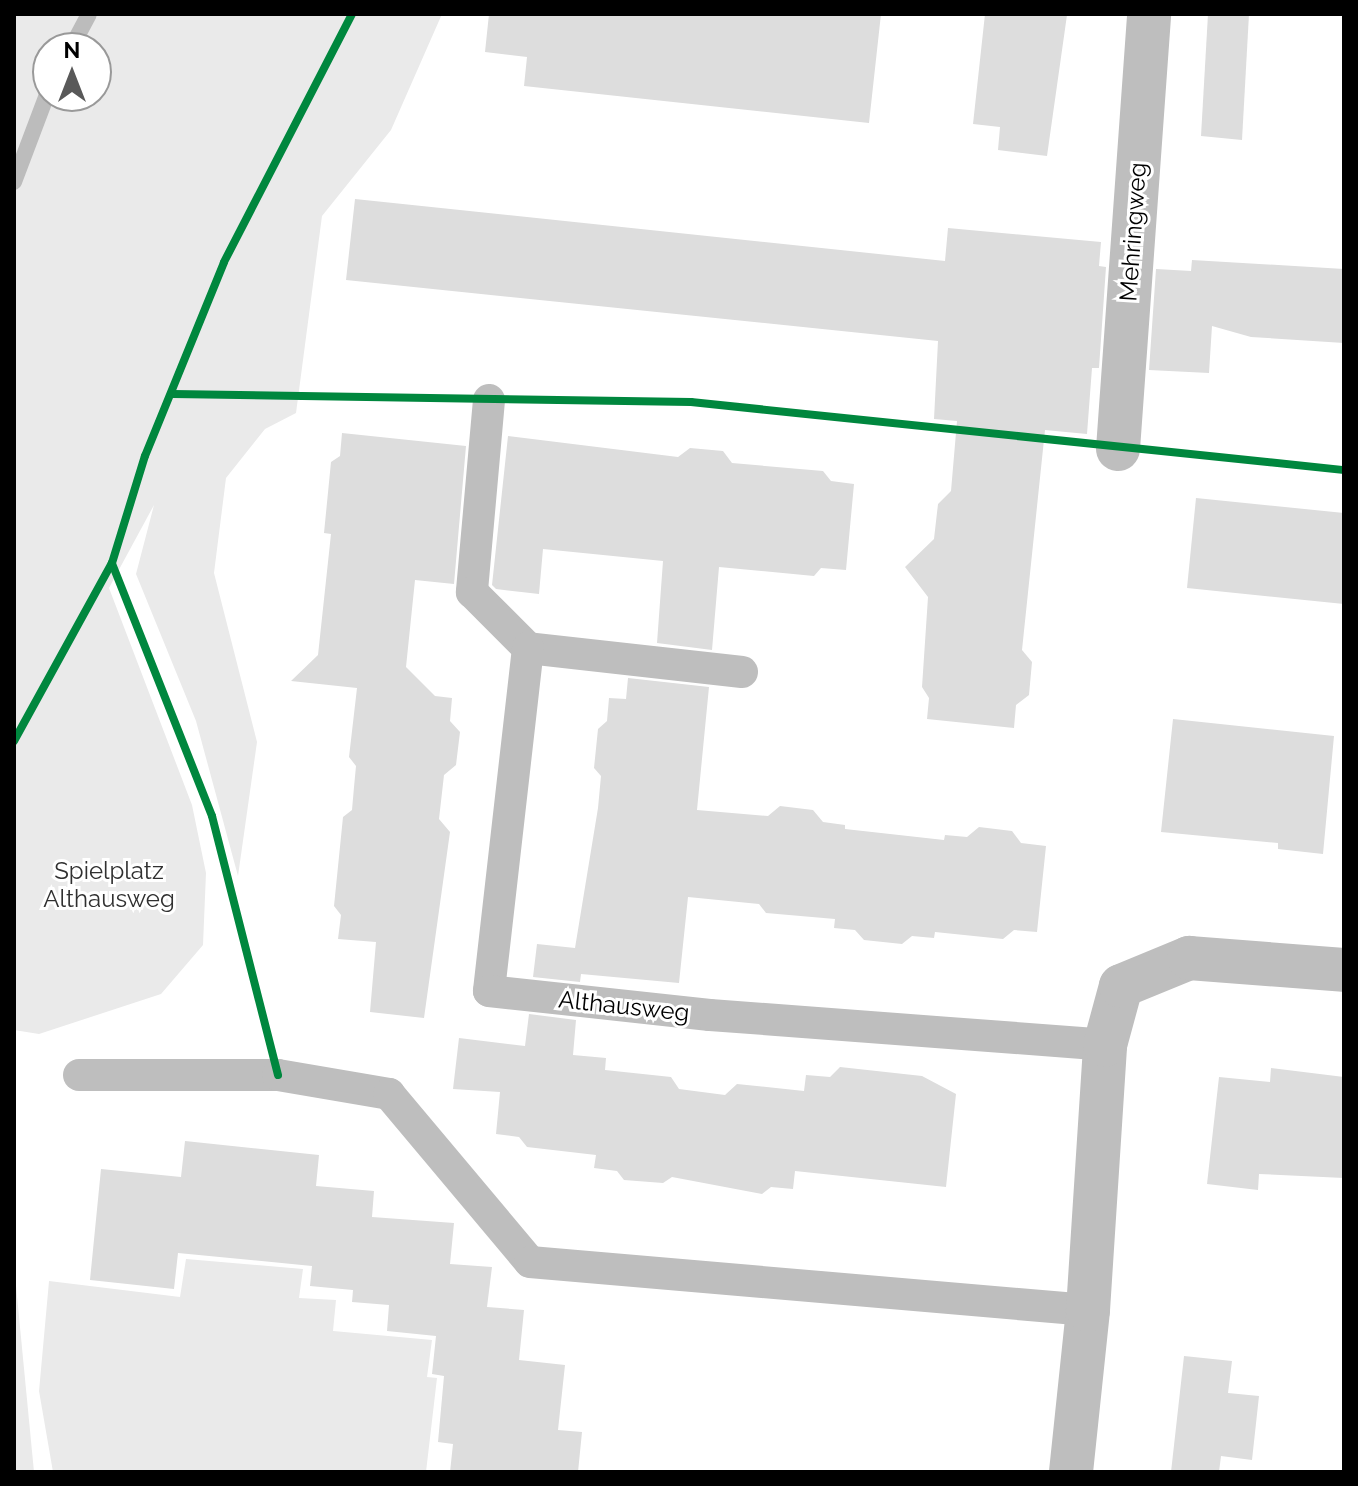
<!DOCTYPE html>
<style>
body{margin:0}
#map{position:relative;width:1358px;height:1486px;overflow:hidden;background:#fff;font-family:Raleway,sans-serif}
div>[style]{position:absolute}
.green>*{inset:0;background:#eaeaea}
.stream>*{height:16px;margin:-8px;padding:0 8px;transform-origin:8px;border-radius:8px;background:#bcbcbc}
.building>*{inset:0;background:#ddd}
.service>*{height:32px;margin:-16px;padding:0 16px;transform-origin:16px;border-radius:16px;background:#bebebe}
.minor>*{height:44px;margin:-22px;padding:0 22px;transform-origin:22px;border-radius:22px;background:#bebebe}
.cycleway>*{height:8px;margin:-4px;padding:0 4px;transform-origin:4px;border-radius:4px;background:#00873e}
span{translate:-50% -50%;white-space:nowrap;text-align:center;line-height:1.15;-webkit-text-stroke:6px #fff;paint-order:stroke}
.street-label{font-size:24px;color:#000}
.park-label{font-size:24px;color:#303030}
.frame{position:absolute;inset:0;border:16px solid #000;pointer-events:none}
.north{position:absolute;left:32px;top:32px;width:80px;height:80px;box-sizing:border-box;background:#fff;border:2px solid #999;border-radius:50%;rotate:0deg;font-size:22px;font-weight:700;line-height:32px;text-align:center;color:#000}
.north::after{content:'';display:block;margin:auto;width:28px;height:36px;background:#595959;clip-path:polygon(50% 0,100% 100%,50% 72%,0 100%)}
</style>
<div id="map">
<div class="green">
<div style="clip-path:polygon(evenodd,14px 14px,442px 14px,391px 130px,322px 216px,296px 413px,265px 429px,226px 478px,214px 573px,257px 742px,238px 876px,196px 721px,136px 574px,154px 505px,109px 588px,192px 805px,206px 873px,203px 945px,161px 994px,39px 1034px,14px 1030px,14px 14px,96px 48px,96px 96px,48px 96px,48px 48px,96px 48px)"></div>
<div style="clip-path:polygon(186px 1259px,303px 1269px,299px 1298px,336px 1300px,333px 1331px,432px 1340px,427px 1377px,437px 1378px,426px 1472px,53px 1472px,39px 1391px,49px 1281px,180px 1297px)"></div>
<div style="clip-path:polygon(14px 1265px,34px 1472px,14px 1472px)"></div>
</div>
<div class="stream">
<div style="left:71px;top:48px;width:38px;rotate:-62deg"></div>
<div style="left:14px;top:182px;width:96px;rotate:-69.3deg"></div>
</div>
<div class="building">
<div style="clip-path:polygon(489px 14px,881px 14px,869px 123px,524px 86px,527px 57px,485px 52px)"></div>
<div style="clip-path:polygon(985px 14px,1067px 15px,1047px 156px,998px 150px,1000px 127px,973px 124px)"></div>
<div style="clip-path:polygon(1208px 14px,1249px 14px,1242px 140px,1201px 136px)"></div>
<div style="clip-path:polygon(355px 199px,945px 261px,948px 228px,1101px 242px,1099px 266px,1106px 267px,1099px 368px,1092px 368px,1087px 434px,1045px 430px,1022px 650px,1032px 662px,1029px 695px,1016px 705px,1014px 728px,927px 719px,929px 698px,922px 687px,928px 597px,905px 567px,934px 539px,938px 504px,951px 491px,957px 421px,934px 419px,938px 341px,346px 280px)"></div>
<div style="clip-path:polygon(1192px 260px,1344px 269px,1344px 343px,1251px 337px,1212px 326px,1209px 373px,1149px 370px,1156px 269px,1191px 271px)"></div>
<div style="clip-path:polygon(342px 433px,466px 446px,454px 584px,415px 580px,406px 667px,435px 696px,452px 698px,450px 721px,460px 732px,456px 765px,444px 775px,439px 819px,450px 832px,424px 1018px,370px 1012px,376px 942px,338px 939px,341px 915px,334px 906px,343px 817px,352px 810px,354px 787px,356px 766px,349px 757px,357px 688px,291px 681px,318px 655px,331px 534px,324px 533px,331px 462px,340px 456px)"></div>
<div style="clip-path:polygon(508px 436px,678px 457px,690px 448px,723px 451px,732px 463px,823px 471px,831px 481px,854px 484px,846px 570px,821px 568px,814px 576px,719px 567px,712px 650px,657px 643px,663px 561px,543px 549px,539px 594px,496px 589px,492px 585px)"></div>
<div style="clip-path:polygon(1196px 498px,1344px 513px,1344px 604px,1187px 588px)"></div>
<div style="clip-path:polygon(628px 678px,709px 687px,697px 810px,768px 816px,780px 806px,813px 810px,823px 822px,845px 825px,845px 829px,944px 840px,945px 835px,967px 837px,979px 827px,1012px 831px,1021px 843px,1046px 846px,1037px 932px,1014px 930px,1003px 939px,935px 932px,934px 938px,912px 936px,902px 944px,864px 940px,855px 930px,834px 928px,835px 919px,766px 913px,759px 904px,688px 897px,679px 983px,581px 974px,580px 982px,533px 977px,537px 944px,575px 948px,598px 808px,601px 776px,594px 768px,598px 729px,607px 721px,609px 698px,626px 699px)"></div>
<div style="clip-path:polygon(1173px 719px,1334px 736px,1323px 854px,1278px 849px,1278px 843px,1161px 832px)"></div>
<div style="clip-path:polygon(529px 1014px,576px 1020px,573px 1055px,606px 1058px,605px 1070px,671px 1077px,679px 1089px,725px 1095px,737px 1084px,804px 1091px,806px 1075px,830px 1077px,840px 1067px,922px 1076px,956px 1094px,946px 1187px,795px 1171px,793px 1189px,771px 1187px,762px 1194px,672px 1177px,663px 1183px,624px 1180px,617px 1171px,594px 1168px,596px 1155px,527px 1147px,519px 1137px,496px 1134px,500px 1092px,453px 1089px,459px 1038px,525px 1046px)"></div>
<div style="clip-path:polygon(1271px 1068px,1344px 1077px,1344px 1178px,1259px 1174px,1258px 1190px,1207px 1184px,1219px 1077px,1270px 1082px)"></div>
<div style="clip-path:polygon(185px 1141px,319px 1155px,316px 1186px,374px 1191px,372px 1217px,454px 1223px,450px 1264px,492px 1267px,487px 1307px,524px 1310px,519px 1360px,565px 1365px,558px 1430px,582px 1432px,578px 1472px,450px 1472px,453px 1444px,438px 1442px,444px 1376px,432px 1374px,436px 1336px,387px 1331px,389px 1305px,352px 1302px,353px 1290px,310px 1286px,312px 1266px,178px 1253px,174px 1289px,90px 1280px,101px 1169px,181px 1177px)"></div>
<div style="clip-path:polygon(1184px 1356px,1232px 1361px,1228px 1393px,1259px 1396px,1252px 1460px,1221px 1456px,1219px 1472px,1171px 1472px)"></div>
</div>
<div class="service">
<div style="left:489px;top:400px;width:193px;rotate:95.1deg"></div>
<div style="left:472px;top:592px;width:79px;rotate:45deg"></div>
<div style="left:742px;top:672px;width:215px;rotate:-173.6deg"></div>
<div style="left:528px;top:648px;width:345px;rotate:96.5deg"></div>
<div style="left:489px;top:991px;width:222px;rotate:6.2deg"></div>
<div style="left:710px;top:1015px;width:396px;rotate:4.3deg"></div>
<div style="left:79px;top:1075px;width:199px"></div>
<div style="left:278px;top:1075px;width:113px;rotate:9.7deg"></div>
<div style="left:389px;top:1094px;width:219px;rotate:50deg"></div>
<div style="left:530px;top:1262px;width:560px;rotate:4.92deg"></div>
</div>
<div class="minor">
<div style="left:1118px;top:449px;width:436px;rotate:-85.9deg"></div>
<div style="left:1071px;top:1472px;width:163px;rotate:-84deg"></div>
<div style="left:1088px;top:1310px;width:266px;rotate:-86.3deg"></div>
<div style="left:1105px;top:1045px;width:61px;rotate:-74.8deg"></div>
<div style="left:1121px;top:986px;width:74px;rotate:-22.4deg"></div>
<div style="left:1189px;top:958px;width:155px;rotate:4.4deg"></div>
</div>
<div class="cycleway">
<div style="left:173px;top:394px;width:518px;rotate:0.88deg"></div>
<div style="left:691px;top:402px;width:657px;rotate:5.95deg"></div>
<div style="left:14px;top:741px;width:203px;rotate:-61.2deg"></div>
<div style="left:278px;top:1075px;width:267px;rotate:-104.3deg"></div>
<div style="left:212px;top:816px;width:272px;rotate:-111.6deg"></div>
<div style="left:112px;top:563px;width:112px;rotate:-72.9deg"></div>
<div style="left:145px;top:456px;width:209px;rotate:-67.8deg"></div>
<div style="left:224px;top:262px;width:279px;rotate:-62.7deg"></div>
</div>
<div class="street-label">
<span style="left:1133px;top:232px;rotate:-86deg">Mehringweg</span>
<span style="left:624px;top:1006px;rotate:6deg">Althausweg</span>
</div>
<div class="park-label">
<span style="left:109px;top:885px">Spielplatz<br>Althausweg</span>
</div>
<div class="frame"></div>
<div class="north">N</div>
</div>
